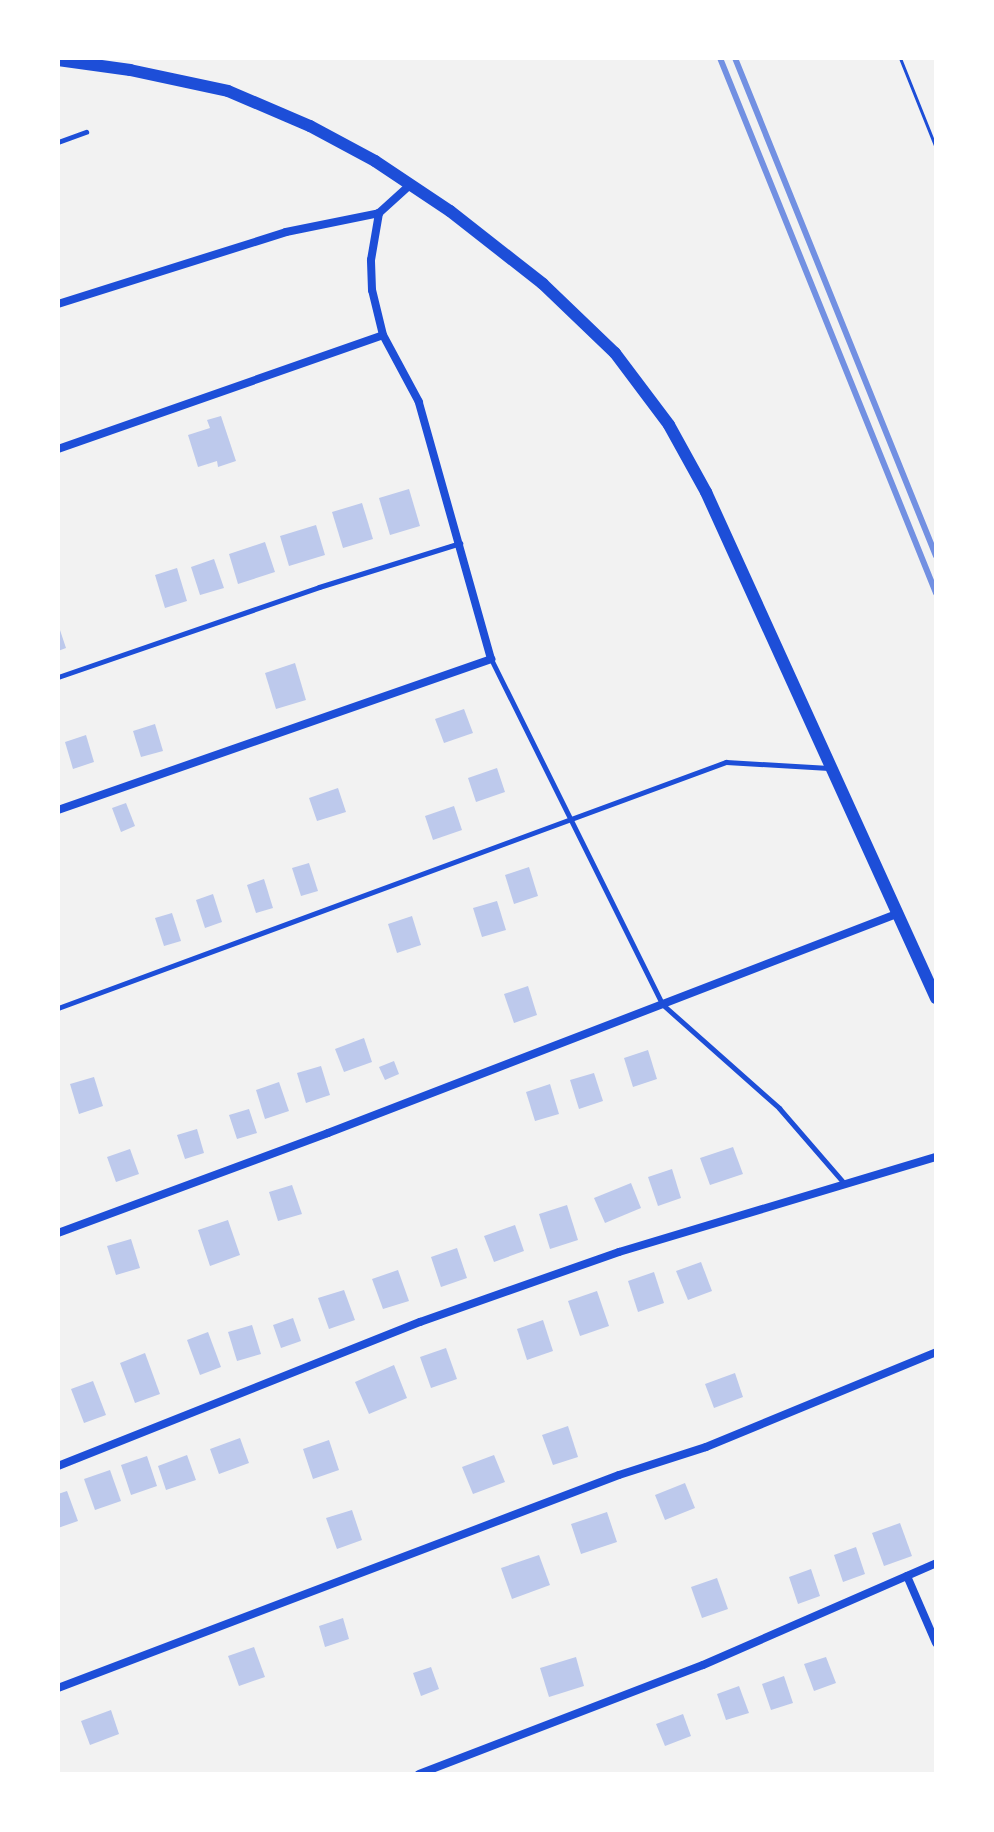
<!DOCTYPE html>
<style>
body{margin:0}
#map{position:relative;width:994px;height:1832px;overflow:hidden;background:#f2f2f2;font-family:"Exo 2",sans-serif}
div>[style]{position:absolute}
.building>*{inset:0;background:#bdc9ec}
.path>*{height:3px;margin:-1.5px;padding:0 1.5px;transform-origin:1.5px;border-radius:1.5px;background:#1d4ed8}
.service>*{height:5px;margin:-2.5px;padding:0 2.5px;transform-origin:2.5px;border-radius:2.5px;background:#1d4ed8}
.minor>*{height:8px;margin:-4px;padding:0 4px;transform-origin:4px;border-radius:4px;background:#1d4ed8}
.tertiary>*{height:12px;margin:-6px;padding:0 6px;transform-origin:6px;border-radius:6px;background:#1d4ed8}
.rail>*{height:6px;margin:-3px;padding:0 3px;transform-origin:3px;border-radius:3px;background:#7290e2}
span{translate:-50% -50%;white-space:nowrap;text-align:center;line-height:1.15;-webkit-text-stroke:7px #fff;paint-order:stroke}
.frame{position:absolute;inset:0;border:60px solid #fff;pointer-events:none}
</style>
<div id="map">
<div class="building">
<div style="clip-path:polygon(221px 416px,236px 461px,218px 467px,217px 461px,198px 467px,188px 435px,210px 428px,207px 420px)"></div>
<div style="clip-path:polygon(409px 489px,420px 526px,390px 535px,379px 498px)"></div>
<div style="clip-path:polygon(362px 503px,373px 539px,343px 548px,332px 512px)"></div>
<div style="clip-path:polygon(316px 525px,325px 555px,289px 566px,280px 536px)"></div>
<div style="clip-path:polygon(265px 542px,275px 572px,238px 584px,229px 554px)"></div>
<div style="clip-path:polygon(214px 559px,224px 588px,200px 595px,191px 567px)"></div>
<div style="clip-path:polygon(177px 568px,187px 601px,165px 608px,155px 575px)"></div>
<div style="clip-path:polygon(58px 624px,66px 648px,58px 651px)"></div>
<div style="clip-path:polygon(295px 663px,306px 700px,276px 709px,265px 673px)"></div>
<div style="clip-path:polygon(464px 709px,473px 733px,444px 743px,435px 719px)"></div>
<div style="clip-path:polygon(155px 724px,163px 751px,141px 757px,133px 731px)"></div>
<div style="clip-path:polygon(86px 735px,94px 762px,73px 769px,65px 742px)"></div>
<div style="clip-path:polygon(497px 768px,505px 792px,476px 802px,468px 778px)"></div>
<div style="clip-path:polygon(338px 788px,346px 812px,317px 821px,309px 798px)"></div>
<div style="clip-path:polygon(126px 803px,135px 826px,121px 832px,112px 808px)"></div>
<div style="clip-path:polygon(454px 806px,462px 830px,433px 840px,425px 816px)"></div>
<div style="clip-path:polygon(309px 863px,318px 891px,301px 896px,292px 868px)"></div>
<div style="clip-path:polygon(529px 867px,538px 896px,514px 904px,505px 875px)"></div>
<div style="clip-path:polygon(264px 879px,273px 908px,256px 913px,247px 885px)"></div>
<div style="clip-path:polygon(213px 894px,222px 922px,205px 928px,196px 900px)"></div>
<div style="clip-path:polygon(497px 901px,506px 930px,482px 937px,473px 908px)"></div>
<div style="clip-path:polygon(172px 913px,181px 941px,164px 946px,155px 918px)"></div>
<div style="clip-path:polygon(412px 916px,421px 945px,397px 953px,388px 924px)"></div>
<div style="clip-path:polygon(528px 986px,537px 1015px,514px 1023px,504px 994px)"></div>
<div style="clip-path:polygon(364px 1038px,372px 1062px,344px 1072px,335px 1049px)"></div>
<div style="clip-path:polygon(648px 1050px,657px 1079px,633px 1087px,624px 1058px)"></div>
<div style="clip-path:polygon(394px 1061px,399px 1074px,385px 1080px,379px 1067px)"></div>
<div style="clip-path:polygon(321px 1066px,330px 1095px,306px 1103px,297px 1073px)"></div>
<div style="clip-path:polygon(594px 1073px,603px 1101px,579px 1109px,570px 1080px)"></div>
<div style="clip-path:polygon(94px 1077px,103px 1106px,79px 1114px,70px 1084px)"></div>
<div style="clip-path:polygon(279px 1082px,289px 1111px,265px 1119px,256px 1090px)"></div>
<div style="clip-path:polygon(550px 1084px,559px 1114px,535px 1121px,526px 1092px)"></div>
<div style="clip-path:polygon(249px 1109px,257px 1133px,237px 1139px,229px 1115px)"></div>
<div style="clip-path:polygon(197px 1129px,204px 1153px,185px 1159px,177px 1135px)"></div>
<div style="clip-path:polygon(733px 1147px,743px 1174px,710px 1185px,700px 1158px)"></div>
<div style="clip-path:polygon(130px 1149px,139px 1174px,116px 1182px,107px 1157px)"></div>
<div style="clip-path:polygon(672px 1169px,681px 1198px,658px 1206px,648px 1177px)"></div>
<div style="clip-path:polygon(631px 1183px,641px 1208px,605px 1223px,594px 1198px)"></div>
<div style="clip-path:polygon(292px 1185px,302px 1214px,278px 1221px,269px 1192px)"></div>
<div style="clip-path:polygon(567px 1205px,578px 1240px,550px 1249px,539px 1214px)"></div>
<div style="clip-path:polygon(228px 1220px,240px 1255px,210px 1266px,198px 1230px)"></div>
<div style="clip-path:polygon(515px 1225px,524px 1251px,494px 1262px,484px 1236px)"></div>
<div style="clip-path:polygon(131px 1239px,140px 1268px,116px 1275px,107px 1246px)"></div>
<div style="clip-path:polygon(457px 1248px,467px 1278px,441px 1287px,431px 1257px)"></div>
<div style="clip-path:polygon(701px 1262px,712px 1291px,688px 1300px,676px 1271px)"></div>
<div style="clip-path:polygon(398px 1270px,409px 1301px,383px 1309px,372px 1279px)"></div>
<div style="clip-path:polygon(654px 1272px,664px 1303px,638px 1312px,628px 1281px)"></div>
<div style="clip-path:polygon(344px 1290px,355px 1320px,329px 1329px,318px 1298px)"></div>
<div style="clip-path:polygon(597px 1291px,609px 1326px,580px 1336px,568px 1301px)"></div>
<div style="clip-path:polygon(293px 1318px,301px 1341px,281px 1348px,273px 1325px)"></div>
<div style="clip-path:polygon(543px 1320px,553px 1351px,527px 1360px,517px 1329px)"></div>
<div style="clip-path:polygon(252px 1325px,261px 1354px,237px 1361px,228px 1332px)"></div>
<div style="clip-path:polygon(208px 1332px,221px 1367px,200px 1375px,187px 1340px)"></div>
<div style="clip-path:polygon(446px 1348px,457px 1379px,431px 1388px,420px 1357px)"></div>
<div style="clip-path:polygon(145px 1353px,160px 1394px,135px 1403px,120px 1363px)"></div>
<div style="clip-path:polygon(394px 1365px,407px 1398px,369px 1414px,355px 1382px)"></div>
<div style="clip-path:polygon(735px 1373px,743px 1397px,714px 1408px,705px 1384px)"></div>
<div style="clip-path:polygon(93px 1381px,106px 1415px,84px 1423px,71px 1389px)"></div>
<div style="clip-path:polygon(568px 1426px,578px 1457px,553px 1465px,542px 1435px)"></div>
<div style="clip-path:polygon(240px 1438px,249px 1463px,219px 1474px,210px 1449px)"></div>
<div style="clip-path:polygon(329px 1440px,339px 1470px,313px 1479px,303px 1449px)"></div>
<div style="clip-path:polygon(187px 1455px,196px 1480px,166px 1490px,158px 1466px)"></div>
<div style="clip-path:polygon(494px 1455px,505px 1482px,473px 1494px,462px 1467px)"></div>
<div style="clip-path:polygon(147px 1456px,157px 1486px,131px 1495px,121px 1465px)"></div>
<div style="clip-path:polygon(110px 1470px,121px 1501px,95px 1510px,84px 1479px)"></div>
<div style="clip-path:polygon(685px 1483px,695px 1508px,665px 1520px,655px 1495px)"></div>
<div style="clip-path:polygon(67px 1491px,78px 1521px,58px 1528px,58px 1494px)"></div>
<div style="clip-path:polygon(352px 1510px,362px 1540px,337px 1549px,326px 1518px)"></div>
<div style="clip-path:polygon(607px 1512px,617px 1542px,581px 1554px,571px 1524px)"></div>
<div style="clip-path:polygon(900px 1523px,912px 1556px,884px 1566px,872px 1533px)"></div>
<div style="clip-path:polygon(856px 1547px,865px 1574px,843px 1582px,834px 1555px)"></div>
<div style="clip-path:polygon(539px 1555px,550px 1585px,512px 1599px,501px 1568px)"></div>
<div style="clip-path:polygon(811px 1569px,820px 1596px,798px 1604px,789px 1577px)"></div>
<div style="clip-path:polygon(717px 1578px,728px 1609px,702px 1618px,691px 1587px)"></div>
<div style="clip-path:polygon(343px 1618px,349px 1639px,325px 1647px,319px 1626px)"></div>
<div style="clip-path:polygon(254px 1647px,265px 1677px,239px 1686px,228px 1656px)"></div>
<div style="clip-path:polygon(576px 1657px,584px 1686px,549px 1697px,540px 1668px)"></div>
<div style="clip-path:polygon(826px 1657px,836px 1683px,814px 1691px,804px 1664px)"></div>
<div style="clip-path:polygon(431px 1667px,439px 1689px,421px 1696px,413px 1673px)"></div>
<div style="clip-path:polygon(784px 1676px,793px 1703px,771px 1710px,762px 1684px)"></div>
<div style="clip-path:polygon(739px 1686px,749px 1713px,726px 1720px,717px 1694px)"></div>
<div style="clip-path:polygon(111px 1710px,119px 1734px,90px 1745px,81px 1721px)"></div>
<div style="clip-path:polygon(683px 1714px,691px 1736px,665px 1746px,656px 1724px)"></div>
</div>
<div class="path">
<div style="left:900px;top:58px;width:97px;rotate:68.2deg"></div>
</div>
<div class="service">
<div style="left:58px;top:142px;width:30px;rotate:-20deg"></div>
<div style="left:491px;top:659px;width:385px;rotate:63.6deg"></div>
<div style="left:662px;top:1004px;width:157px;rotate:41.6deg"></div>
<div style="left:779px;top:1108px;width:99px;rotate:49.1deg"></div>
<div style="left:58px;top:677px;width:276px;rotate:-19deg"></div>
<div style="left:319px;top:587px;width:148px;rotate:-17.3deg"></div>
<div style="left:58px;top:1008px;width:712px;rotate:-20.22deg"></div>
<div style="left:726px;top:762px;width:103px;rotate:3.3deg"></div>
</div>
<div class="minor">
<div style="left:58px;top:304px;width:239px;rotate:-17.5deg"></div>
<div style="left:286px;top:232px;width:95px;rotate:-11.5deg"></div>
<div style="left:379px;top:213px;width:42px;rotate:-42.1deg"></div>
<div style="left:58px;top:449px;width:344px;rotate:-19.3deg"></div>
<div style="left:383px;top:335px;width:46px;rotate:-103.7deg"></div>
<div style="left:372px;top:290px;width:30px;rotate:-92deg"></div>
<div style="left:371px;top:260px;width:48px;rotate:-80.3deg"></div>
<div style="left:58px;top:810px;width:459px;rotate:-19.2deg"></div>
<div style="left:491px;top:659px;width:267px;rotate:-105.7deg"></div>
<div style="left:419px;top:402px;width:76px;rotate:-118.2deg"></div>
<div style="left:58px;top:1233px;width:288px;rotate:-20.3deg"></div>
<div style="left:328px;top:1133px;width:612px;rotate:-21.07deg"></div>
<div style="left:58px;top:1466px;width:390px;rotate:-21.7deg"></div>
<div style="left:420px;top:1322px;width:211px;rotate:-19.4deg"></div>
<div style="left:619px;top:1252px;width:331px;rotate:-16.7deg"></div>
<div style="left:907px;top:1576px;width:73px;rotate:66.6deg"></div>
<div style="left:58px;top:1688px;width:600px;rotate:-20.79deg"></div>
<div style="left:619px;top:1475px;width:91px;rotate:-17.8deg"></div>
<div style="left:706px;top:1447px;width:249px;rotate:-22.4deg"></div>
<div style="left:419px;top:1774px;width:304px;rotate:-21deg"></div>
<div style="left:703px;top:1665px;width:254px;rotate:-23.6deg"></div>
</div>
<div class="tertiary">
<div style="left:58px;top:60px;width:73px;rotate:7.9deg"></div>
<div style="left:130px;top:70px;width:100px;rotate:12.1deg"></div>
<div style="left:228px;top:91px;width:89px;rotate:23.1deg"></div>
<div style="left:310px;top:126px;width:74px;rotate:28.3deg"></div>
<div style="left:375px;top:161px;width:90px;rotate:33.7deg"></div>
<div style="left:450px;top:211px;width:118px;rotate:38.1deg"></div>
<div style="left:543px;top:284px;width:100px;rotate:43.8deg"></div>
<div style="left:615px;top:353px;width:90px;rotate:53.1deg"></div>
<div style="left:669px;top:425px;width:77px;rotate:61.1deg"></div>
<div style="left:706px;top:492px;width:556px;rotate:65.56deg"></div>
</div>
<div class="rail">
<div style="left:720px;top:58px;width:577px;rotate:68.01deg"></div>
<div style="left:735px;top:58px;width:537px;rotate:68.02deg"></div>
</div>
<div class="frame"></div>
</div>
